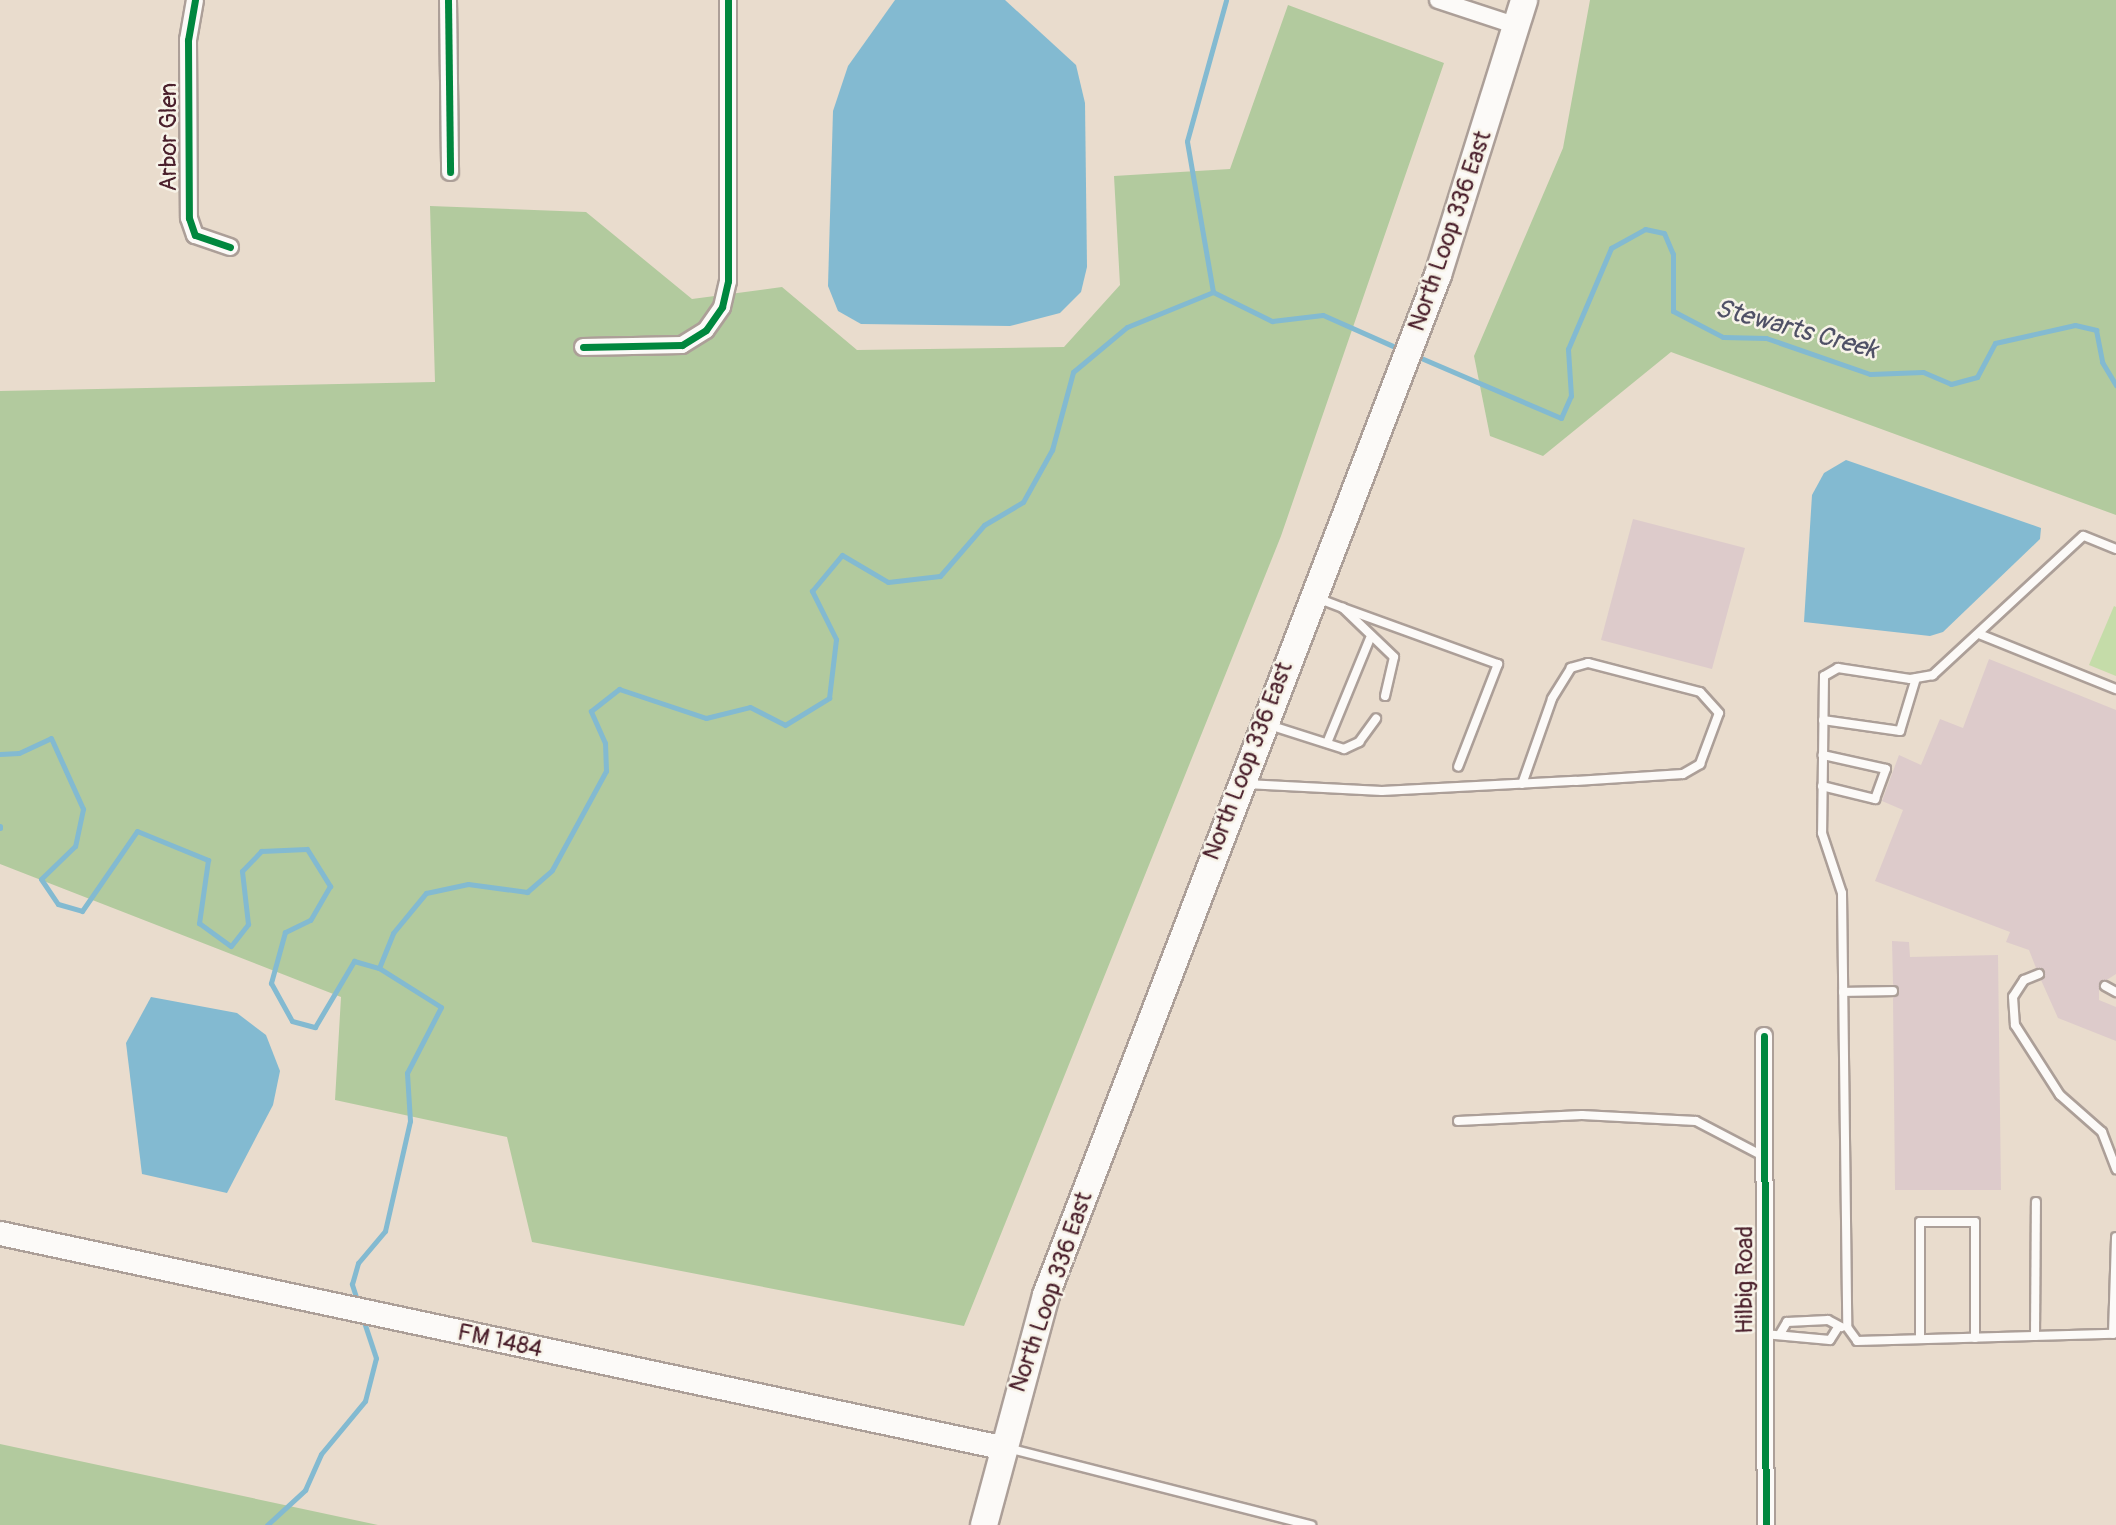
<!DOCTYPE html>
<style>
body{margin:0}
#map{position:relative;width:2116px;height:1525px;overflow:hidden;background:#e9dccd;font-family:Pangolin,sans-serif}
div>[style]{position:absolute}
.green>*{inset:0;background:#c5dca9}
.forest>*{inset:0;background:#b2ca9e}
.water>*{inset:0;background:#83bad1}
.stream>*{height:5px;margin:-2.5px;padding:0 2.5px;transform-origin:2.5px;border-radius:2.5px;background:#83bad1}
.building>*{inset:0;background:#ddcbcb}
.roads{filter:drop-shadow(2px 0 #ac9f98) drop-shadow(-2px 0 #ac9f98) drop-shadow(0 2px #ac9f98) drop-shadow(0 -2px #ac9f98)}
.service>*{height:8px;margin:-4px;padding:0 4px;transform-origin:4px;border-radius:4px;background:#fcfaf8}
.minor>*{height:16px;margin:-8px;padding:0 8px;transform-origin:8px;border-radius:8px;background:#fcfaf8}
.secondary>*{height:23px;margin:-11.5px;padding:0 11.5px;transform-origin:11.5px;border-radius:11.5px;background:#fcfaf8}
.primary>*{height:26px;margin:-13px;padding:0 13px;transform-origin:13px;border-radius:13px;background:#fcfaf8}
.cycleway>*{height:7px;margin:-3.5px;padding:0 3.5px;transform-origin:3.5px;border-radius:3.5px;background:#00873e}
span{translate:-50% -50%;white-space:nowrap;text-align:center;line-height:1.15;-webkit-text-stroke:5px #f7f3e8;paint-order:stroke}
.street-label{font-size:24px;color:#4a1f2b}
.water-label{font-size:26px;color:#4f5066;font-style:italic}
</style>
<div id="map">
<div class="green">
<div style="clip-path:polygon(2114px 606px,2116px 607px,2116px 676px,2089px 665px)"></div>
</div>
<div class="forest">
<div style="clip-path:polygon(1590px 0,2116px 0,2116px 515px,1671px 352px,1543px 456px,1490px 436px,1474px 356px,1563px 148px)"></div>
<div style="clip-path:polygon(1288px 5px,1444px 63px,1281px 536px,964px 1326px,532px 1242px,507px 1137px,335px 1100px,341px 997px,0 864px,0 391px,435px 382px,430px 206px,586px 212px,692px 299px,782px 287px,857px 350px,1064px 347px,1120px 285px,1114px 176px,1230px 169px)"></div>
<div style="clip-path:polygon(0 1444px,378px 1525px,0 1525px)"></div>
</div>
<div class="water">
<div style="clip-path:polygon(895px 0,1005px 0,1076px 65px,1085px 103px,1087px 267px,1081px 292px,1060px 313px,1010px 326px,861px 324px,838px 311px,828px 286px,833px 111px,848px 66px)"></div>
<div style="clip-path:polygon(1846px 460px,2041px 528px,2040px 539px,1943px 632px,1930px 636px,1804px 622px,1812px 495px,1824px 473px)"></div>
<div style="clip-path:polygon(151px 997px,237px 1013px,266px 1035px,280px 1071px,273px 1105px,227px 1193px,142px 1174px,126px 1043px)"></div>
</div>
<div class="stream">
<div style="left:1213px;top:292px;width:66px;rotate:26.2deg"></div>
<div style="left:1272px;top:321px;width:51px;rotate:-6.7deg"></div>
<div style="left:1323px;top:315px;width:86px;rotate:23.9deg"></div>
<div style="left:1213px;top:292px;width:153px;rotate:-99.8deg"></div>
<div style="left:1187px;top:141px;width:146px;rotate:-74.5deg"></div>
<div style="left:1414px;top:355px;width:160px;rotate:23.2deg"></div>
<div style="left:1561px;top:418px;width:24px;rotate:-66deg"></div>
<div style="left:1571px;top:396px;width:47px;rotate:-93.7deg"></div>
<div style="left:1568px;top:349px;width:110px;rotate:-66.9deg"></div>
<div style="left:1611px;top:248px;width:39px;rotate:-29deg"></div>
<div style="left:1645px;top:229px;width:19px;rotate:12deg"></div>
<div style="left:1664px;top:233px;width:23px;rotate:67deg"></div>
<div style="left:1673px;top:254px;width:57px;rotate:90deg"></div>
<div style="left:1673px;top:311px;width:56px;rotate:27.5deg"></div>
<div style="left:1723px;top:337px;width:43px;rotate:1.3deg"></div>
<div style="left:1766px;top:338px;width:110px;rotate:19.1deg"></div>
<div style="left:1870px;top:374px;width:53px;rotate:-2.2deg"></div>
<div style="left:1923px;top:372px;width:30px;rotate:23deg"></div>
<div style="left:1951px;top:384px;width:27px;rotate:-15deg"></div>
<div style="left:1977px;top:377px;width:38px;rotate:-62deg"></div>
<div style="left:1995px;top:343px;width:82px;rotate:-12.7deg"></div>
<div style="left:2075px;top:325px;width:22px;rotate:13deg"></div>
<div style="left:2096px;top:330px;width:33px;rotate:79deg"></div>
<div style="left:2102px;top:362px;width:27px;rotate:59deg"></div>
<div style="left:0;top:754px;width:19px;rotate:-3deg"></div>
<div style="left:19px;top:753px;width:35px;rotate:-25deg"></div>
<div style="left:51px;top:738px;width:78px;rotate:65.7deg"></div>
<div style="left:83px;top:809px;width:38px;rotate:102deg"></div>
<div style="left:75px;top:846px;width:47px;rotate:135.9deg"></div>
<div style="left:41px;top:879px;width:30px;rotate:56deg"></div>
<div style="left:58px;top:904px;width:25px;rotate:16deg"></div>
<div style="left:82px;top:911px;width:97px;rotate:-55.5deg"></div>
<div style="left:137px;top:831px;width:77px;rotate:22.2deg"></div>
<div style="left:208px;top:860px;width:64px;rotate:98.1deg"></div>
<div style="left:199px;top:923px;width:39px;rotate:36deg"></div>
<div style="left:231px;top:946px;width:28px;rotate:-52deg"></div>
<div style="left:248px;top:924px;width:53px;rotate:-96.5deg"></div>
<div style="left:242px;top:871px;width:28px;rotate:-46deg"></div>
<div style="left:261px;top:851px;width:46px;rotate:-2.5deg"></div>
<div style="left:307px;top:849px;width:44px;rotate:58.1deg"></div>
<div style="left:330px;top:886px;width:39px;rotate:120deg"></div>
<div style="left:310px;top:920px;width:28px;rotate:154deg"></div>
<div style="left:285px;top:932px;width:53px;rotate:105.4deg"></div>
<div style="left:271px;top:983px;width:43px;rotate:61.1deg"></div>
<div style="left:292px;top:1021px;width:24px;rotate:15deg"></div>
<div style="left:315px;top:1027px;width:77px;rotate:-59.4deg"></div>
<div style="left:354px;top:961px;width:26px;rotate:16deg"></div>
<div style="left:0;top:826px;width:2px;rotate:90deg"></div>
<div style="left:358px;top:1303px;width:20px;rotate:-108deg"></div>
<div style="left:352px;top:1284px;width:22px;rotate:-74deg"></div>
<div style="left:358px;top:1263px;width:42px;rotate:-49.8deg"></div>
<div style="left:385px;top:1231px;width:113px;rotate:-77.2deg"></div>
<div style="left:410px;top:1121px;width:48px;rotate:-93.6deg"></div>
<div style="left:407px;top:1073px;width:74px;rotate:-62.7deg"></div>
<div style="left:441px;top:1007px;width:73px;rotate:-147.8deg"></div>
<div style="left:379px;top:968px;width:38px;rotate:-68deg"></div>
<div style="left:393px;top:933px;width:52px;rotate:-50.5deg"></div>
<div style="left:426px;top:893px;width:43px;rotate:-12.1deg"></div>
<div style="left:468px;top:884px;width:60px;rotate:7.7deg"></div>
<div style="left:527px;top:892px;width:33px;rotate:-41deg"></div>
<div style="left:552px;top:870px;width:113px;rotate:-61.4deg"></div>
<div style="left:606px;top:771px;width:28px;rotate:-92deg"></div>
<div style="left:605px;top:743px;width:35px;rotate:-114deg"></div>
<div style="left:591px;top:711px;width:36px;rotate:-38deg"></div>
<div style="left:619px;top:689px;width:92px;rotate:18.4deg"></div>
<div style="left:706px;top:718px;width:45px;rotate:-14deg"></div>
<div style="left:750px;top:707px;width:39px;rotate:27deg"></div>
<div style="left:785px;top:725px;width:52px;rotate:-31.5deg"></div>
<div style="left:829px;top:698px;width:59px;rotate:-83.2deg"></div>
<div style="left:836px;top:639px;width:54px;rotate:-116.6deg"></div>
<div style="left:812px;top:591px;width:47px;rotate:-50.2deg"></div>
<div style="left:842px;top:555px;width:53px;rotate:30.4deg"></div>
<div style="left:888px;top:582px;width:52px;rotate:-6.6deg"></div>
<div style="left:940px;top:576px;width:67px;rotate:-49.2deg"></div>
<div style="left:984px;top:525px;width:45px;rotate:-30.5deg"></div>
<div style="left:1023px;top:502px;width:60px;rotate:-60.9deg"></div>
<div style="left:1052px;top:450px;width:81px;rotate:-74.9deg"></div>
<div style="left:1073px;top:372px;width:70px;rotate:-39.8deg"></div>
<div style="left:1127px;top:327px;width:93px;rotate:-22.1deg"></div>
<div style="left:267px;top:1525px;width:52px;rotate:-42.6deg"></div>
<div style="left:305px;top:1490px;width:39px;rotate:-66deg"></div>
<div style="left:321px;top:1454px;width:69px;rotate:-50.3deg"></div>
<div style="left:365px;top:1401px;width:44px;rotate:-75.7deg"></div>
<div style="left:376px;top:1358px;width:41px;rotate:-108.4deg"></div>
</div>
<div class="building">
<div style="clip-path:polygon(1633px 519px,1745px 548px,1712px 669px,1601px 640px)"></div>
<div style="clip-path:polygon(1989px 659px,2116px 710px,2116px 974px,2099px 985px,2099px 1000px,2116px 1007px,2116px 1041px,2058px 1018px,2041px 980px,2045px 971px,2036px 968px,2029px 950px,2006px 942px,2010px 932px,1875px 881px,1903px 810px,1882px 801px,1899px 755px,1921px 765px,1940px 719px,1963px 728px)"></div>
<div style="clip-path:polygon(1892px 941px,1909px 942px,1910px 957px,1998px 955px,2001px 1190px,1895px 1190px,1893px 998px,1899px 992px,1893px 984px)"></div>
</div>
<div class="roads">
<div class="service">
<div style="left:2116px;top:549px;width:35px;rotate:-158deg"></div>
<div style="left:2083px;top:536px;width:205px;rotate:137.2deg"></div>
<div style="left:1933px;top:675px;width:23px;rotate:170deg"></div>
<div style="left:1910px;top:679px;width:73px;rotate:-171.3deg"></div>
<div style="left:1838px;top:668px;width:16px;rotate:150deg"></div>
<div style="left:1824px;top:676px;width:157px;rotate:90.7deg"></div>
<div style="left:1822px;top:833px;width:63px;rotate:71.6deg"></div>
<div style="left:1842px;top:893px;width:434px;rotate:89.3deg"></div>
<div style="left:1847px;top:1327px;width:17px;rotate:54deg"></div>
<div style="left:1857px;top:1341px;width:256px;rotate:-1.6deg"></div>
<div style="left:2113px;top:1334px;width:97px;rotate:-88.2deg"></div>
<div style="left:1317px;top:598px;width:28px;rotate:21deg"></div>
<div style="left:1979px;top:634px;width:148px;rotate:21.9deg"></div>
<div style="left:1385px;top:696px;width:40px;rotate:-77deg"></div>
<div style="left:1394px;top:657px;width:71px;rotate:-136.1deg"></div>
<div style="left:1343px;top:608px;width:165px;rotate:19.9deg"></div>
<div style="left:1498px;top:664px;width:110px;rotate:111.2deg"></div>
<div style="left:1823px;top:720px;width:78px;rotate:8.1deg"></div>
<div style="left:1900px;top:731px;width:55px;rotate:-73.2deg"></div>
<div style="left:1269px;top:725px;width:79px;rotate:17.7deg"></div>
<div style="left:1344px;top:749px;width:17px;rotate:-25deg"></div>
<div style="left:1359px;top:742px;width:29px;rotate:-54deg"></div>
<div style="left:1327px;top:743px;width:113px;rotate:-67.7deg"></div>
<div style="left:1246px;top:784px;width:136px;rotate:2.9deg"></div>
<div style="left:1382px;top:791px;width:194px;rotate:-3deg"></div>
<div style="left:1576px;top:781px;width:107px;rotate:-3.7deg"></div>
<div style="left:1683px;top:774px;width:20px;rotate:-30deg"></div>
<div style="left:1700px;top:764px;width:54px;rotate:-69.6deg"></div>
<div style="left:1719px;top:713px;width:28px;rotate:-132deg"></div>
<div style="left:1700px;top:692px;width:116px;rotate:-165.5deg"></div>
<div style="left:1588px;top:663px;width:18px;rotate:164deg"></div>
<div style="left:1571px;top:668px;width:36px;rotate:122deg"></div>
<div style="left:1552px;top:699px;width:90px;rotate:109.4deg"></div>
<div style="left:1822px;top:786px;width:55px;rotate:13.8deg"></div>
<div style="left:1875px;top:799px;width:32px;rotate:-70deg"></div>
<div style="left:1886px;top:769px;width:65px;rotate:-167.5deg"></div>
<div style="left:2039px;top:974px;width:16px;rotate:158deg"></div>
<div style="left:2024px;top:980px;width:20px;rotate:123deg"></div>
<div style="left:2013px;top:997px;width:28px;rotate:86deg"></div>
<div style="left:2015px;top:1025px;width:83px;rotate:57.3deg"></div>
<div style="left:2060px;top:1095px;width:56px;rotate:41.4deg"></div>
<div style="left:2102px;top:1132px;width:40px;rotate:69deg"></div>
<div style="left:2105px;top:986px;width:13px;rotate:29deg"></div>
<div style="left:1843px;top:992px;width:50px;rotate:-1.1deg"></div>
<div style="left:1458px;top:1121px;width:124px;rotate:-2.8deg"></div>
<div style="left:1582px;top:1115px;width:114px;rotate:3deg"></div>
<div style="left:1696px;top:1121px;width:76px;rotate:27.6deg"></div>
<div style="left:1764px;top:1334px;width:66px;rotate:5.2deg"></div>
<div style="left:1830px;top:1340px;width:15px;rotate:-58deg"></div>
<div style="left:1780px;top:1334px;width:14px;rotate:-60deg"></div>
<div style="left:1787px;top:1322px;width:41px;rotate:-2.8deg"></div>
<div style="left:1828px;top:1320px;width:15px;rotate:28deg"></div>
<div style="left:2035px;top:1336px;width:134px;rotate:-89.6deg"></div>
<div style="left:1920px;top:1339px;width:117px;rotate:-90deg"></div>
<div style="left:1920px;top:1222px;width:55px"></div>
<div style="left:1975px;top:1222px;width:116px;rotate:90deg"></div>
<div style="left:1008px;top:1448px;width:313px;rotate:14.3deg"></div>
</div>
<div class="minor">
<div style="left:195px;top:0;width:41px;rotate:99.9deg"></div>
<div style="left:188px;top:40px;width:178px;rotate:89.7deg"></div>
<div style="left:189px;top:218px;width:18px;rotate:71deg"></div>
<div style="left:195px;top:235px;width:37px;rotate:19deg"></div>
<div style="left:448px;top:0;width:172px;rotate:89.3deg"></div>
<div style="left:1438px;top:0;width:83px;rotate:18.2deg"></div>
<div style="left:583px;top:347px;width:99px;rotate:-1.2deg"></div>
<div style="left:682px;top:345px;width:28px;rotate:-32deg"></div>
<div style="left:706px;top:330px;width:28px;rotate:-55deg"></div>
<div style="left:722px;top:307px;width:27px;rotate:-77deg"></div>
<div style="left:728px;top:281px;width:281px;rotate:-90deg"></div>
<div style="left:1764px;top:1036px;width:489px;rotate:89.8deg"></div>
</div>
<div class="secondary">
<div style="left:0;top:1233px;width:1024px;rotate:12.07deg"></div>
</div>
<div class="primary">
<div style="left:984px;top:1525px;width:238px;rotate:-74.9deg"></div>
<div style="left:1046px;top:1295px;width:1093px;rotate:-68.98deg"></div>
<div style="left:1438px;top:275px;width:288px;rotate:-72.6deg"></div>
</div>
</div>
<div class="cycleway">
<div style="left:195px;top:0;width:41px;rotate:99.9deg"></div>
<div style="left:188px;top:40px;width:178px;rotate:89.7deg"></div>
<div style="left:189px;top:218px;width:18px;rotate:71deg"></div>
<div style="left:195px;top:235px;width:37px;rotate:19deg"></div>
<div style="left:448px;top:0;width:172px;rotate:89.3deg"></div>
<div style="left:583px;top:347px;width:99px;rotate:-1.2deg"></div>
<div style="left:682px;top:345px;width:28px;rotate:-32deg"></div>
<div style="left:706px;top:330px;width:28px;rotate:-55deg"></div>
<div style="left:722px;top:307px;width:27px;rotate:-77deg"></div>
<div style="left:728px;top:281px;width:281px;rotate:-90deg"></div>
<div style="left:1764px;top:1036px;width:489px;rotate:89.8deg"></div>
</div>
<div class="street-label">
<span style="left:169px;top:137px;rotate:-90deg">Arbor Glen</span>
<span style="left:1450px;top:231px;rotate:-71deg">North Loop 336 East</span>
<span style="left:1248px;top:761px;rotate:-69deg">North Loop 336 East</span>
<span style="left:1745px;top:1280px;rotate:-90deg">Hilbig Road</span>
<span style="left:1051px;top:1292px;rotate:-71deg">North Loop 336 East</span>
<span style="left:500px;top:1341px;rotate:12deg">FM 1484</span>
</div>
<div class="water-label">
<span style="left:1796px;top:330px;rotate:15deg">Stewarts Creek</span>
</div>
</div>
